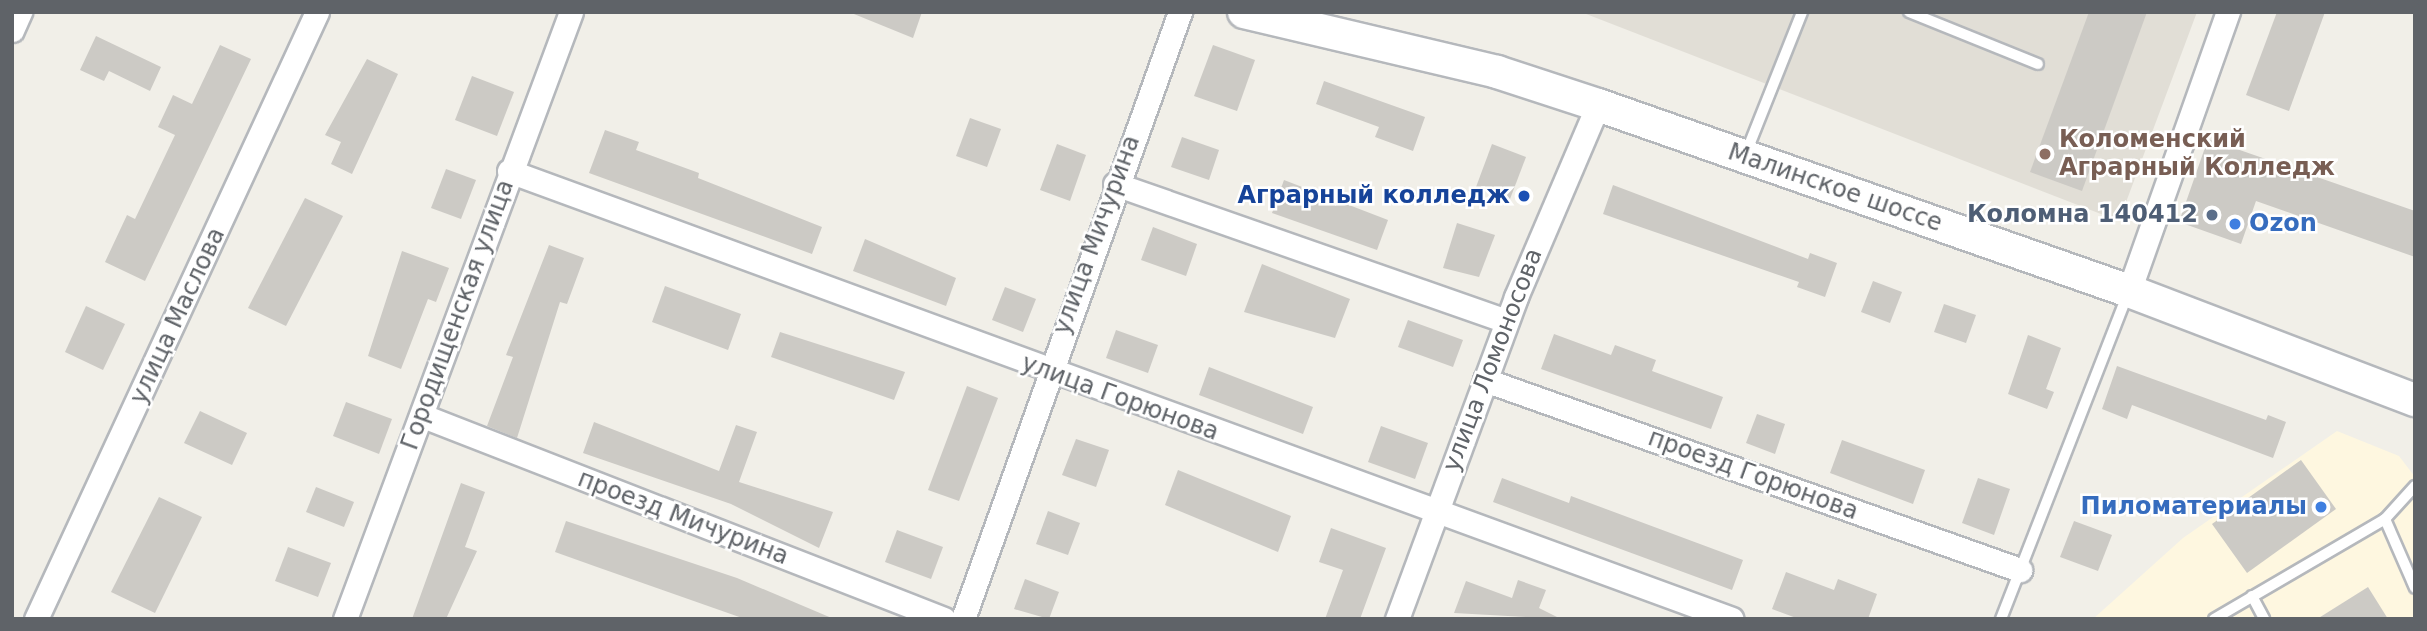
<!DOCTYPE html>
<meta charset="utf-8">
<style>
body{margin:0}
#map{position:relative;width:2427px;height:631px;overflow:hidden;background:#f1efe8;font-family:"DejaVu Sans",sans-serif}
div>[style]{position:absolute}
.commercial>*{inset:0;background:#fef7e0}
.education>*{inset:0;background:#e1ded6}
.building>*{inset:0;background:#cccac5}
.roads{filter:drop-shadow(2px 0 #b5b8bc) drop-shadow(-2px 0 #b5b8bc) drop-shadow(0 2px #b5b8bc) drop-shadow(0 -2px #b5b8bc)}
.service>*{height:10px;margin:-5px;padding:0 5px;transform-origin:5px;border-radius:5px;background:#fff}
.minor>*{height:23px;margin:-11.5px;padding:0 11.5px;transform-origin:11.5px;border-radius:11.5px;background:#fff}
.secondary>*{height:32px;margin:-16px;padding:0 16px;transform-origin:16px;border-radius:16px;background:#fff}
.dots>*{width:19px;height:19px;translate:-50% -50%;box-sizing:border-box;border:4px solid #fff;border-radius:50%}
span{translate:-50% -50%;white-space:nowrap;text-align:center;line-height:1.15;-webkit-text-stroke:5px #fff;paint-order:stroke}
.education-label{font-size:24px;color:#785e54;font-weight:700}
.left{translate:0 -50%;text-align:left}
.street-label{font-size:24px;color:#5f6368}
.transit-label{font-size:24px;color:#164399;font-weight:700}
.right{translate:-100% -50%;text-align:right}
.service-label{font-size:24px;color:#4e5e75;font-weight:700}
.shop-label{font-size:24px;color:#366cbe;font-weight:700}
.frame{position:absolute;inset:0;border:14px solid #5f6368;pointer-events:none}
</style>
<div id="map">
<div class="commercial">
<div style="clip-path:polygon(2337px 431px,2399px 456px,2415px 477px,2415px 619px,2093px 619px,2183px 538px)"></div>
</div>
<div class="education">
<div style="clip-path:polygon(1581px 12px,2197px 12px,2119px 221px)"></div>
</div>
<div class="building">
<div style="clip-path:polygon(849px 12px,922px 12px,913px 38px)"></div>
<div style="clip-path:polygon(2089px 12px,2147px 12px,2082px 191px,2030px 172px)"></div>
<div style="clip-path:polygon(2277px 12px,2325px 12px,2289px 111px,2246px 95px)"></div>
<div style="clip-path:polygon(96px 36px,161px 67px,150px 91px,109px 71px,104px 81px,80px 70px)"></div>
<div style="clip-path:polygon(220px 45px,251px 59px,145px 281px,105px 262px,127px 215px,135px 219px,175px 135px,158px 127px,173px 95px,192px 104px)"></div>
<div style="clip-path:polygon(1213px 45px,1255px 60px,1237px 111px,1194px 96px)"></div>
<div style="clip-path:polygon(367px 59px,398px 74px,352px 174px,331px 164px,341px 142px,325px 135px)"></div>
<div style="clip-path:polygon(472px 76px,514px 92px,497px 136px,455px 120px)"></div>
<div style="clip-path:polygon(1324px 81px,1425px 117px,1413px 151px,1375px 137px,1379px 127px,1316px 104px)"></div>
<div style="clip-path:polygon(970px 118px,1001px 129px,987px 167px,956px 156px)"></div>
<div style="clip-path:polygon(605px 130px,639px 142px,636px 150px,699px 173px,698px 178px,822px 227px,812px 254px,589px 173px)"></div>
<div style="clip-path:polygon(1182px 137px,1219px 150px,1209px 180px,1171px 167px)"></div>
<div style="clip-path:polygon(2208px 139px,2415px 211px,2415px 257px,2256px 201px,2241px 244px,2179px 222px)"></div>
<div style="clip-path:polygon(1057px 144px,1086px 155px,1070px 201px,1040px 190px)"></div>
<div style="clip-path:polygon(1492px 144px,1526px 157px,1510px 199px,1476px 187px)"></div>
<div style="clip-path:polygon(446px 169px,476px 180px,461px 219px,431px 208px)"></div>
<div style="clip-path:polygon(1284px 180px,1388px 220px,1377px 250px,1272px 213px)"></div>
<div style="clip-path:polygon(1613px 185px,1808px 259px,1810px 253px,1837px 263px,1825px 297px,1797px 287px,1799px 282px,1603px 214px)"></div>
<div style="clip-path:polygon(305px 198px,343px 216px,286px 326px,248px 308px)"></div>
<div style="clip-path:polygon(1457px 223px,1495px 235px,1479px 277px,1443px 268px)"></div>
<div style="clip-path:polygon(1153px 227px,1197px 244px,1186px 276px,1141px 260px)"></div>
<div style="clip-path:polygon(865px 239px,956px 278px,946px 306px,853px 271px)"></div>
<div style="clip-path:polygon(549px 245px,584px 258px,567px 304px,560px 302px,517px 438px,487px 426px,513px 357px,506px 355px)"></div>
<div style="clip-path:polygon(402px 251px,449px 268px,436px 302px,428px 299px,401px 369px,368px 356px)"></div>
<div style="clip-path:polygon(1262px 264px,1350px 299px,1335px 338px,1244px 312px)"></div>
<div style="clip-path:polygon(1873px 281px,1902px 292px,1890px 323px,1861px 312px)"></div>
<div style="clip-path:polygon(665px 286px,741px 314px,728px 350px,652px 322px)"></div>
<div style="clip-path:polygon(1005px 287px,1036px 299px,1023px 332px,992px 320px)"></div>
<div style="clip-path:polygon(1944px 304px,1976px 315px,1966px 343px,1934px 332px)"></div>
<div style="clip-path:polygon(86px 306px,125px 324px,103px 370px,65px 352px)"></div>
<div style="clip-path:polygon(1408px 320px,1463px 340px,1453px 367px,1398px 347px)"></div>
<div style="clip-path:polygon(1116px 330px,1158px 345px,1148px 373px,1106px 358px)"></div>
<div style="clip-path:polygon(780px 332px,905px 372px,894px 400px,771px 357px)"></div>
<div style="clip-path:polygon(1554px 334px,1611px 355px,1615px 345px,1656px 360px,1652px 371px,1723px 397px,1711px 429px,1541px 369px)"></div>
<div style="clip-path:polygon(2028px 335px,2061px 348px,2046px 389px,2054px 392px,2047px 409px,2008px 394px)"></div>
<div style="clip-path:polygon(2117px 366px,2266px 420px,2268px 415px,2286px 422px,2273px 458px,2132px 405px,2127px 419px,2102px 409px)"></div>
<div style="clip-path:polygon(1209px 367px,1313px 407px,1303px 434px,1199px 395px)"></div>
<div style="clip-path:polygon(967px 386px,998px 398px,959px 501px,928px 490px)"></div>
<div style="clip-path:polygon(346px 402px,392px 419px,379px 454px,333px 436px)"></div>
<div style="clip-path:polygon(200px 411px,247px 433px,232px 465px,184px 443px)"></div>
<div style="clip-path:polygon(1757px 414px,1785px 424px,1775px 454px,1746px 443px)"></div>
<div style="clip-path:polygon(594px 422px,719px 471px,736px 425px,757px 432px,739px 482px,833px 512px,819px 548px,731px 504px,583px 453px)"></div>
<div style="clip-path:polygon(1381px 426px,1428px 443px,1415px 479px,1368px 462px)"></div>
<div style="clip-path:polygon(1076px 439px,1109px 450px,1096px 487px,1062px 475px)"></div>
<div style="clip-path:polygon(1842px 440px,1925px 470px,1913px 504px,1830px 473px)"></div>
<div style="clip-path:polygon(2301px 460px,2336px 509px,2247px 573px,2212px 524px)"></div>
<div style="clip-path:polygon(1178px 470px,1291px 516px,1278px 552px,1165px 505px)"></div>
<div style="clip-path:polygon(1502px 478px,1569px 503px,1571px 496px,1743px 560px,1732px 590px,1493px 502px)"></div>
<div style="clip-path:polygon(1978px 478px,2010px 489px,1994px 535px,1962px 523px)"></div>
<div style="clip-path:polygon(461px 483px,485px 492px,465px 547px,477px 551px,446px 619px,412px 619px)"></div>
<div style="clip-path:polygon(316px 487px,354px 502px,344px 527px,306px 512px)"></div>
<div style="clip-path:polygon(159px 497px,202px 517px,155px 613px,111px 592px)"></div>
<div style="clip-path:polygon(1048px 511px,1080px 523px,1068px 555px,1036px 544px)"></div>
<div style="clip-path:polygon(566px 521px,737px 578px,834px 619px,745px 619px,597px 567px,555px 552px)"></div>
<div style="clip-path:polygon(2074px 521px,2112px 535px,2098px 571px,2060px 557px)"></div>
<div style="clip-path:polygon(1331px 528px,1386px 548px,1360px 619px,1325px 619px,1343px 570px,1319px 562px)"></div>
<div style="clip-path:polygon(897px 530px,943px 547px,931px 579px,885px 562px)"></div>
<div style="clip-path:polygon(288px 547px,331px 563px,318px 597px,275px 581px)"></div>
<div style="clip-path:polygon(1786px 572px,1834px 590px,1838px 579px,1877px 594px,1868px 619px,1799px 619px,1772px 609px)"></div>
<div style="clip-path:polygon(1025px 579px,1059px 592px,1049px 619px,1014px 609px)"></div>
<div style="clip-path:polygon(1518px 580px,1546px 590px,1539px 608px,1561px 619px,1454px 613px,1466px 581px,1512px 598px)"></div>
<div style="clip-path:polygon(2368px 587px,2388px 619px,2317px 619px)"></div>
</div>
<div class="roads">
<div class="service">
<div style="left:1909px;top:12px;width:139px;rotate:22deg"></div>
<div style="left:1746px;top:153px;width:152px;rotate:-68.3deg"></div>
<div style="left:2385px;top:519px;width:75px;rotate:66.5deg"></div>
<div style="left:2252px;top:596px;width:26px;rotate:62deg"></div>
<div style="left:2001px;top:619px;width:348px;rotate:-68.7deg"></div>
<div style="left:2214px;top:619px;width:198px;rotate:-30.3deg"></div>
<div style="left:2385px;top:519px;width:45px;rotate:-47.7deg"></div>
</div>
<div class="minor">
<div style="left:12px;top:30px;width:20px;rotate:-66deg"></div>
<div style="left:509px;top:171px;width:1302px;rotate:20.12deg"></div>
<div style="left:1115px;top:184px;width:415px;rotate:19.3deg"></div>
<div style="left:2129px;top:291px;width:296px;rotate:-70.5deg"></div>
<div style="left:1485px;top:380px;width:568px;rotate:19.55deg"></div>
<div style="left:423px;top:416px;width:559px;rotate:21.29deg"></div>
<div style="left:36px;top:619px;width:669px;rotate:-65.16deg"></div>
<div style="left:345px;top:619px;width:648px;rotate:-69.58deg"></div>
<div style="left:963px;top:619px;width:645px;rotate:-70.33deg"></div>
<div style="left:1397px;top:619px;width:343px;rotate:-69.7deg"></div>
<div style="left:1516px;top:297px;width:209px;rotate:-66.9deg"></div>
</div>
<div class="secondary">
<div style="left:1244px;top:12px;width:260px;rotate:13.3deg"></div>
<div style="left:1497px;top:72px;width:106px;rotate:18.1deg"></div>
<div style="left:1598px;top:105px;width:563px;rotate:19.3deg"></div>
<div style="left:2129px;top:291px;width:306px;rotate:20.9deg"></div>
</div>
</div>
<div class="dots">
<div style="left:2045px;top:154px;background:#8d6e63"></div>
<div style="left:1524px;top:196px;background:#1a4fb4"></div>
<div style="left:2212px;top:215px;background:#5c6f8a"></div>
<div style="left:2235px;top:224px;background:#3f7fe0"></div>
<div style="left:2321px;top:507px;background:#3f7fe0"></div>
</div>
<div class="education-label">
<span class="left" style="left:2059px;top:154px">Коломенский<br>Аграрный Колледж</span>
</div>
<div class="street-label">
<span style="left:1835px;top:188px;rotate:19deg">Малинское шоссе</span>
<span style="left:1097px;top:235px;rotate:-70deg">улица Мичурина</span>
<span style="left:458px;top:315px;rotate:-70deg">Городищенская улица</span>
<span style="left:178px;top:316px;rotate:-65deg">улица Маслова</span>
<span style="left:1493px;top:360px;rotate:-69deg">улица Ломоносова</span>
<span style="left:1120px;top:398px;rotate:20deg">улица Горюнова</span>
<span style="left:1753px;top:475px;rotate:20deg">проезд Горюнова</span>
<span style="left:683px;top:518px;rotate:21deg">проезд Мичурина</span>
</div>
<div class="transit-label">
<span class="right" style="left:1510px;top:196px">Аграрный колледж</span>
</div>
<div class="service-label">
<span class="right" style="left:2198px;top:215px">Коломна 140412</span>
</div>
<div class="shop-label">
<span class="left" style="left:2249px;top:224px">Ozon</span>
<span class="right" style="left:2307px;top:507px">Пиломатериалы</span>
</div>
<div class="frame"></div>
</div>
